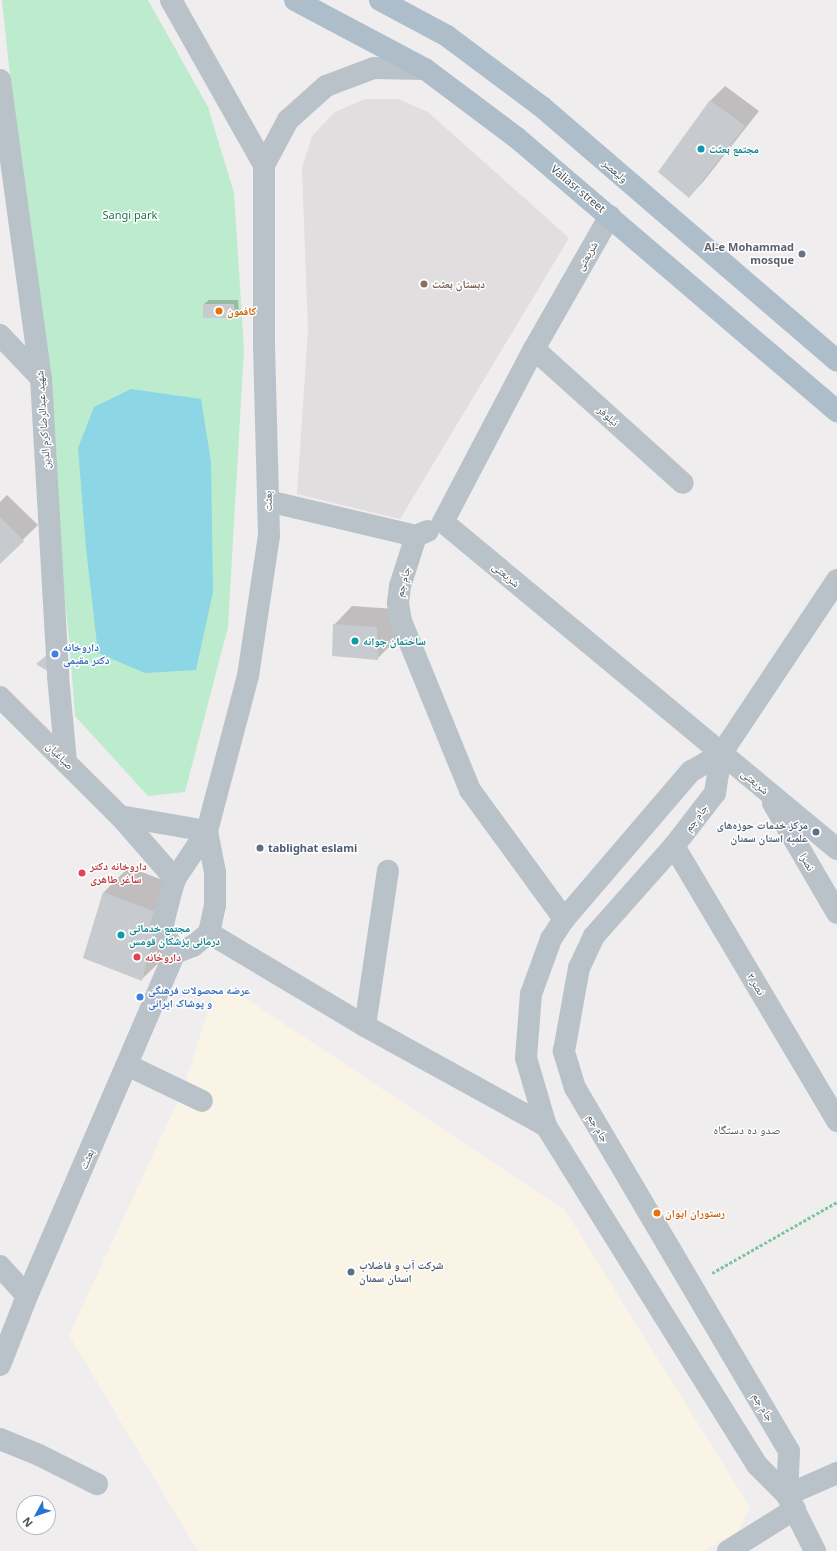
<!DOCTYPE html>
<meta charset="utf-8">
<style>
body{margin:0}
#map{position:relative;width:837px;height:1551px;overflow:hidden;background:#efeded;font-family:"Noto Sans","Noto Naskh Arabic",sans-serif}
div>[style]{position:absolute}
.commercial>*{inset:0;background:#faf4e6}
.education>*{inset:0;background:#e0dede}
.green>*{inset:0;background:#bdebcd}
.water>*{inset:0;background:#8dd6e5}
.shadow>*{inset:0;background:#0003}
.building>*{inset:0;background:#c7cacf}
.path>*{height:2.5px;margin-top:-1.25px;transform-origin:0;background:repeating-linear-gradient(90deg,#78c79d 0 3px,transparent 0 5px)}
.minor>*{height:22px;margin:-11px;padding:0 11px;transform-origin:11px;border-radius:11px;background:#b9c2c9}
.major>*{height:22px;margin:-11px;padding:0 11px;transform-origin:11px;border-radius:11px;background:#aebdca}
.dots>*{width:11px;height:11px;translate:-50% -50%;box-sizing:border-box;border:2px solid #fff;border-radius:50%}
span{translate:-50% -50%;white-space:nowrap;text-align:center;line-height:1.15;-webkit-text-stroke:3px #fff;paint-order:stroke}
.culture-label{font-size:11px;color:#0d838f;font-weight:700}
.left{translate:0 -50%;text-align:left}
.street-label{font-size:11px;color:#465159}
.park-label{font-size:11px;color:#1c7546}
.worship-label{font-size:11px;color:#5b616d;font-weight:700}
.right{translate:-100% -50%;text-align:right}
.education-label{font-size:11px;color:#785e54;font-weight:700}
.food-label{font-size:11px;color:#c56008;font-weight:700}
.shop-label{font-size:11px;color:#366cbe;font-weight:700}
.service-label{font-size:11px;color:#4e5e75;font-weight:700}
.health-label{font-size:11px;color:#be3a42;font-weight:700}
.neighbourhood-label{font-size:12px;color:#5a5e61}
.north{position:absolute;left:16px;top:1495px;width:40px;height:40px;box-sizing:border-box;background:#fff;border:1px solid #b5b9bd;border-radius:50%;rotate:230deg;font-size:11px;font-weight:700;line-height:16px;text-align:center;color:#465159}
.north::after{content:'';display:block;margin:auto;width:14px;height:18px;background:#2476d2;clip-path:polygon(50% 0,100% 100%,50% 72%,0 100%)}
</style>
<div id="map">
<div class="commercial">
<div style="clip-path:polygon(233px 990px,565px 1210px,750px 1507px,738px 1531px,705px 1551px,198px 1551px,69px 1335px,183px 1090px,213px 994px)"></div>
</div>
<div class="education">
<div style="clip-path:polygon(365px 99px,398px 99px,428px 112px,569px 238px,400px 519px,297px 494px,308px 331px,302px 168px,312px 136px,335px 112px)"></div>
</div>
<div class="green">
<div style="clip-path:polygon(2px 0,148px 0,208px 107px,234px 193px,244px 349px,228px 627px,185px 792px,148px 796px,75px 716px,70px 648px)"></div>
</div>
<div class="water">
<div style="clip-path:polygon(131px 389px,201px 399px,211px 462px,213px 592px,196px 670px,145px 673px,98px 653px,86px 548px,78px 448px,94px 407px)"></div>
</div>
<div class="shadow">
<div style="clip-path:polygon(725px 86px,759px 111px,703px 182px,689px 197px,710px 101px)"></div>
<div style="clip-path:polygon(209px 300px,238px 300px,239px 313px,234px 317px,204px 304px)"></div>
<div style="clip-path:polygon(7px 495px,38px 525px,0 562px,0 502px)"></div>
<div style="clip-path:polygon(352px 606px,395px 609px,396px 640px,377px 659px,334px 625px)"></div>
<div style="clip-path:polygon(129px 867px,183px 888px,167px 955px,141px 980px,84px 957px,104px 892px)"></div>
</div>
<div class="building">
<div style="clip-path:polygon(710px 100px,745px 126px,689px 198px,658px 172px)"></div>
<div style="clip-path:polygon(203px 304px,234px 304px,235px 318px,203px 318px)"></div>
<div style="clip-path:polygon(0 517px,24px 541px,0 564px)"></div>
<div style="clip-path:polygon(333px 624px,377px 627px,378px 660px,332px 656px)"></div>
<div style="clip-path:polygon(59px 645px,49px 672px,36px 664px)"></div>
<div style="clip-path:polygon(103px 892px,159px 913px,142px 981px,83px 958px)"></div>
</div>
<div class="path">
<div style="left:712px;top:1273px;width:144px;rotate:-29.6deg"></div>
</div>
<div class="minor">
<div style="left:171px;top:0;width:189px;rotate:60.6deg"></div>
<div style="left:0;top:80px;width:301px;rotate:82.2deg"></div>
<div style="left:41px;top:378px;width:298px;rotate:86.7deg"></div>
<div style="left:58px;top:676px;width:86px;rotate:84.7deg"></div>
<div style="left:0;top:335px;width:59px;rotate:46.4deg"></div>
<div style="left:534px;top:349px;width:200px;rotate:42deg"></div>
<div style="left:268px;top:501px;width:152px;rotate:13.3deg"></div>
<div style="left:416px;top:536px;width:13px;rotate:-23deg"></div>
<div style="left:443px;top:522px;width:512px;rotate:39.69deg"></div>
<div style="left:443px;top:522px;width:195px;rotate:-62.3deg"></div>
<div style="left:534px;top:349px;width:153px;rotate:-60.3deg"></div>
<div style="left:416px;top:536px;width:52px;rotate:107.7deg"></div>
<div style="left:400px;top:586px;width:17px;rotate:97deg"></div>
<div style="left:398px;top:603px;width:18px;rotate:81deg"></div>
<div style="left:401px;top:621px;width:183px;rotate:67.8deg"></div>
<div style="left:470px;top:790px;width:160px;rotate:53.9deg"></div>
<div style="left:0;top:697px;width:169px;rotate:44.8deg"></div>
<div style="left:120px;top:816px;width:84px;rotate:48.9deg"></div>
<div style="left:721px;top:754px;width:34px;rotate:150deg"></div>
<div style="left:691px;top:771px;width:195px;rotate:130.6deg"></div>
<div style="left:564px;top:919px;width:24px;rotate:123deg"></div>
<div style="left:551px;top:939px;width:59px;rotate:110deg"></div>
<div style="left:531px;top:994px;width:64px;rotate:94.5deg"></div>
<div style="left:526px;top:1058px;width:71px;rotate:73.6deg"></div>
<div style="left:546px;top:1126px;width:399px;rotate:58.1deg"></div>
<div style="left:757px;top:1465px;width:42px;rotate:45deg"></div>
<div style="left:787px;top:1495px;width:63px;rotate:63.4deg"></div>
<div style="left:773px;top:803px;width:127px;rotate:59.8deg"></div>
<div style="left:120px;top:816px;width:88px;rotate:9.8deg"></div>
<div style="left:207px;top:831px;width:42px;rotate:79deg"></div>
<div style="left:215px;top:872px;width:33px;rotate:90deg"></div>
<div style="left:215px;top:905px;width:29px;rotate:102deg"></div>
<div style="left:209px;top:933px;width:21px;rotate:141deg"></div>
<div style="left:193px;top:946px;width:19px;rotate:159deg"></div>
<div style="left:175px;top:953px;width:30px;rotate:-117deg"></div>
<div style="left:161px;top:926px;width:49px;rotate:-73.4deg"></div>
<div style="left:175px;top:879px;width:58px;rotate:-56.3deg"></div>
<div style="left:207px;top:831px;width:160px;rotate:-75.2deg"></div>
<div style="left:248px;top:676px;width:142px;rotate:-81.5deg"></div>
<div style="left:269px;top:536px;width:189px;rotate:-91.5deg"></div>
<div style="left:264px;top:347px;width:182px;rotate:-90deg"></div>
<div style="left:264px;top:165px;width:51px;rotate:-61.9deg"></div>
<div style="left:288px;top:120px;width:51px;rotate:-41.8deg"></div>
<div style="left:326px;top:86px;width:51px;rotate:-20.6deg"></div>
<div style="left:374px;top:68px;width:51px;rotate:1.1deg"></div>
<div style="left:674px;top:846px;width:320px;rotate:59.3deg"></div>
<div style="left:209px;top:933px;width:182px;rotate:30.8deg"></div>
<div style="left:365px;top:1026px;width:207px;rotate:28.9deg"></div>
<div style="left:365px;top:1026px;width:157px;rotate:-81.6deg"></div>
<div style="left:127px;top:1065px;width:83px;rotate:25.6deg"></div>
<div style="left:0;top:1266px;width:40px;rotate:48deg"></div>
<div style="left:0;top:1365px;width:74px;rotate:-68.6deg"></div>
<div style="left:27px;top:1296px;width:374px;rotate:-66.7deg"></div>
<div style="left:0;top:1439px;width:42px;rotate:22.3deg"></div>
<div style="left:39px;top:1455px;width:65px;rotate:26.6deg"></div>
<div style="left:787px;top:1495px;width:44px;rotate:-87.4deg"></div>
<div style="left:789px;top:1451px;width:421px;rotate:-120.5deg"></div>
<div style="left:575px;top:1088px;width:39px;rotate:-107deg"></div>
<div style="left:564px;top:1051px;width:84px;rotate:-79.8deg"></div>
<div style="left:579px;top:968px;width:35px;rotate:-65deg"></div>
<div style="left:594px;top:936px;width:120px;rotate:-48.4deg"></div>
<div style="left:674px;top:846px;width:67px;rotate:-52.3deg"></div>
<div style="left:715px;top:793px;width:39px;rotate:-81deg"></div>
<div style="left:721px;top:754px;width:209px;rotate:-56.3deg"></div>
<div style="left:787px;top:1495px;width:55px;rotate:-23.7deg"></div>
<div style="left:728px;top:1551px;width:79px;rotate:-32.1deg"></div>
</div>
<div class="major">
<div style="left:295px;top:0;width:147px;rotate:28deg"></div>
<div style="left:425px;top:69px;width:115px;rotate:36.9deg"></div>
<div style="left:517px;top:138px;width:421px;rotate:40.5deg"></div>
<div style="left:380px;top:0;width:76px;rotate:28.2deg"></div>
<div style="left:447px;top:36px;width:119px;rotate:36.8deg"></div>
<div style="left:542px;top:107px;width:389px;rotate:40.7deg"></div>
</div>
<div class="dots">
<div style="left:701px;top:149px;background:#0f9aa8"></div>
<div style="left:802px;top:254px;background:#6b7280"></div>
<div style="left:424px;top:284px;background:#8d6e63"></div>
<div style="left:219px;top:311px;background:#e8710a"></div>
<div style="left:355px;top:641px;background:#0f9aa8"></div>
<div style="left:55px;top:654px;background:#3f7fe0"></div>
<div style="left:816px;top:832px;background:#5c6f8a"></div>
<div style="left:260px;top:848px;background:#5c6f8a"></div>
<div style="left:82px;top:873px;background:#e0444e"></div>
<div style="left:121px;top:935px;background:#0f9aa8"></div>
<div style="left:137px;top:957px;background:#e0444e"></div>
<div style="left:140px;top:997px;background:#3f7fe0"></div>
<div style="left:657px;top:1213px;background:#e8710a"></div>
<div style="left:351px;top:1272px;background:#5c6f8a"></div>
</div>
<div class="culture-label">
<span class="left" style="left:709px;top:149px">مجتمع بعثت</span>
<span class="left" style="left:363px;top:641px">ساختمان جوانه</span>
<span class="left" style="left:129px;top:935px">مجتمع خدماتی<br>درمانی پزشکان قومس</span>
</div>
<div class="street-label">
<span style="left:615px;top:171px;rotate:41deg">ولیعصر</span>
<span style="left:578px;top:189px;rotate:40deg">Valiasr street</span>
<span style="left:587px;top:256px;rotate:-60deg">شریعتی</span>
<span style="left:608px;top:416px;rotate:42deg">نیلوفر</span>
<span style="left:43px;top:420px;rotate:-94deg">شهید عبدالرضا کرم الدین</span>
<span style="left:268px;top:501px;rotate:-91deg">بعثت</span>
<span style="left:506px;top:575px;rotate:40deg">شریعتی</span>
<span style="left:403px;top:582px;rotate:-76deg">جام جم</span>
<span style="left:60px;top:756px;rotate:45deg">صباغیان</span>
<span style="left:755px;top:782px;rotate:40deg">شریعتی</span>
<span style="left:696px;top:818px;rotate:-53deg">جام جم</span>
<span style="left:807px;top:862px;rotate:60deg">نصرا</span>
<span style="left:756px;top:984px;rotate:59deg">نصر ۲</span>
<span style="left:598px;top:1128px;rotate:59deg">جام جم</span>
<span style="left:87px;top:1159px;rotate:-67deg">بعثت</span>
<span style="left:763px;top:1407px;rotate:59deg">جام جم</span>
</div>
<div class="park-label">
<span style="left:130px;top:215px">Sangi park</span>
</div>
<div class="worship-label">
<span class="right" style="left:794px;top:254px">Al-e Mohammad<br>mosque</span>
</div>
<div class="education-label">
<span class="left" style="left:432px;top:284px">دبستان بعثت</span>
</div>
<div class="food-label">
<span class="left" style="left:227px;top:311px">کافمون</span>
<span class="left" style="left:665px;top:1213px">رستوران ایوان</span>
</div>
<div class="shop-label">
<span class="left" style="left:63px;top:654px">داروخانه<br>دکتر مقیمی</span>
<span class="left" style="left:148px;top:997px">عرضه محصولات فرهنگی<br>و پوشاک ایرانی</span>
</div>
<div class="service-label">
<span class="right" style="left:808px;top:832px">مرکز خدمات حوزه‌های<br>علمیه استان سمنان</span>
<span class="left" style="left:268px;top:848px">tablighat eslami</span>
<span class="left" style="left:359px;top:1272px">شرکت آب و فاضلاب<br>استان سمنان</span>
</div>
<div class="health-label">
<span class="left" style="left:90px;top:873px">داروخانه دکتر<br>ساغر طاهری</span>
<span class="left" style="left:145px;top:957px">داروخانه</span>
</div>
<div class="neighbourhood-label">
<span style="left:747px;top:1130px">صدو ده دستگاه</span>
</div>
<div class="north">N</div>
</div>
